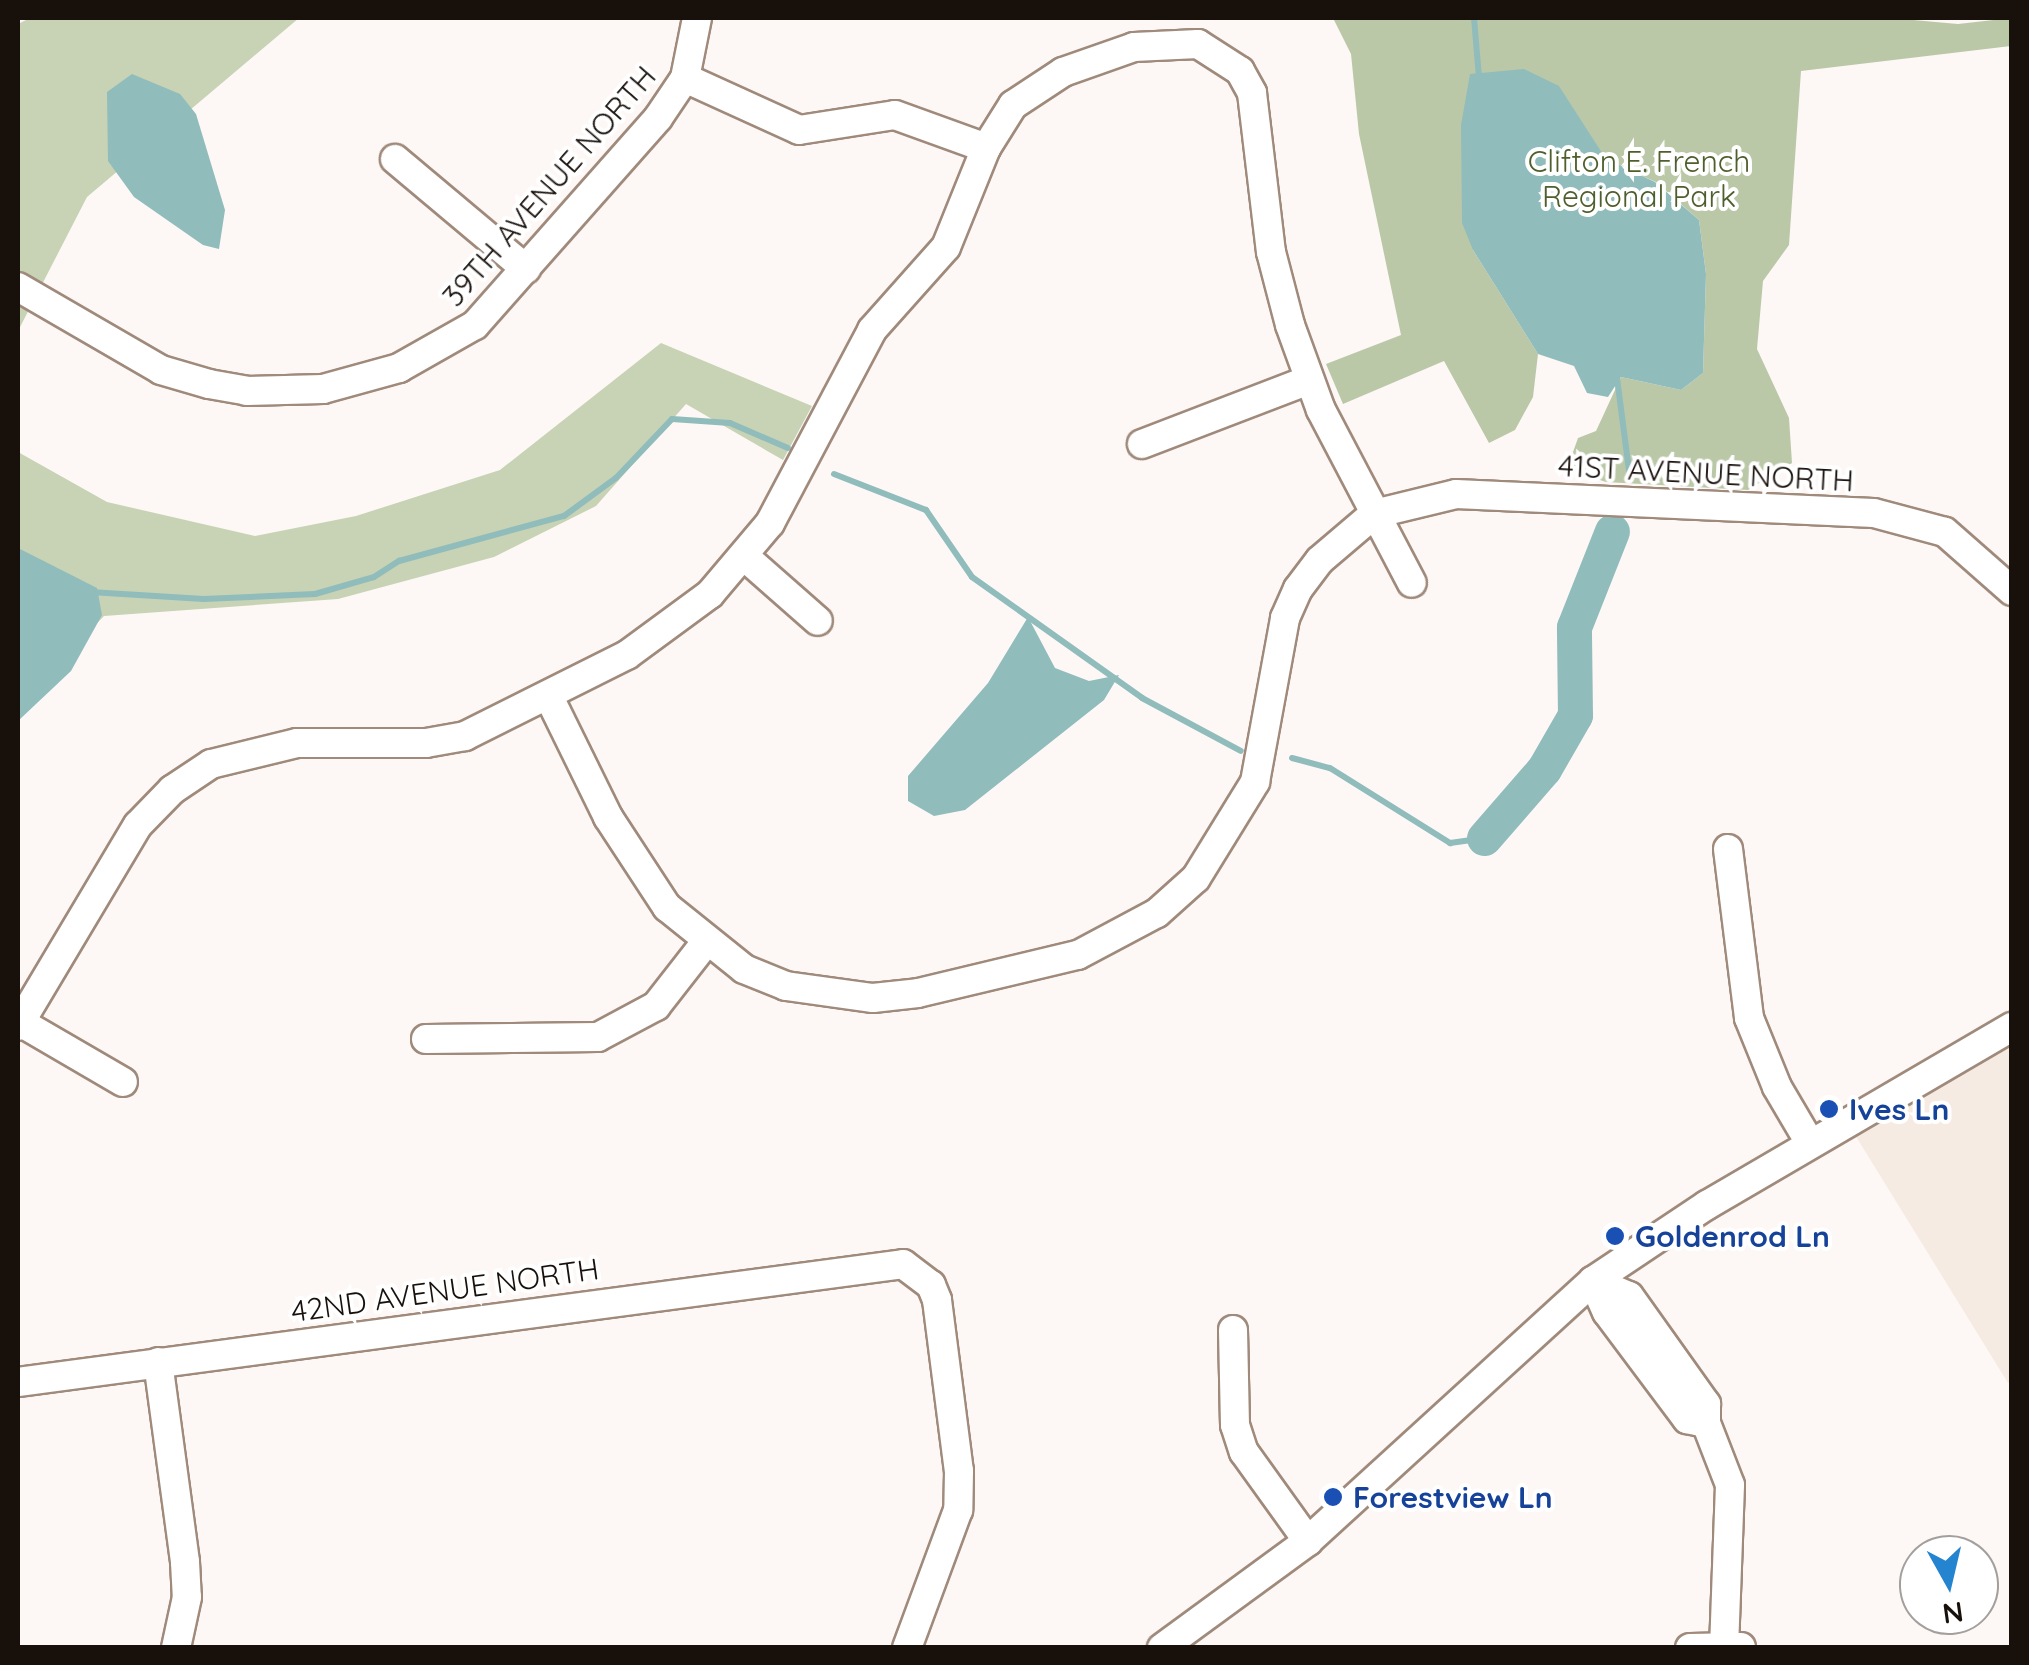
<!DOCTYPE html>
<style>
body{margin:0}
#map{position:relative;width:2029px;height:1665px;overflow:hidden;background:#fdf8f5;font-family:Quicksand,sans-serif}
div>[style]{position:absolute}
.built>*{inset:0;background:#f6ebe2}
.green>*{inset:0;background:#c7d3b4}
.forest>*{inset:0;background:#bbc8a8}
.water>*{inset:0;background:#90bcbb}
.stream>*{height:6px;margin:-3px;padding:0 3px;transform-origin:3px;border-radius:3px;background:#90bcbb}
.river>*{height:35px;margin:-17.5px;padding:0 17.5px;transform-origin:17.5px;border-radius:17.5px;background:#90bcbb}
.roads{filter:drop-shadow(2px 0 #9f8a7b) drop-shadow(-2px 0 #9f8a7b) drop-shadow(0 2px #9f8a7b) drop-shadow(0 -2px #9f8a7b)}
.minor>*{height:28px;margin:-14px;padding:0 14px;transform-origin:14px;border-radius:14px;background:#fff}
.dots>*{width:28px;height:28px;translate:-50% -50%;box-sizing:border-box;border:5px solid #fff;border-radius:50%}
span{translate:-50% -50%;white-space:nowrap;text-align:center;line-height:1.15;-webkit-text-stroke:8px #fff;paint-order:stroke}
.park-label{font-size:30px;color:#4e5f2d}
.street-label{font-size:30px;color:#18100b}
.transit-label{font-size:30px;color:#164399;font-weight:700}
.left{translate:0 -50%;text-align:left}
.frame{position:absolute;inset:0;border:20px solid #18100b;pointer-events:none}
.north{position:absolute;left:1899px;top:1535px;width:100px;height:100px;box-sizing:border-box;background:#fff;border:2px solid #a39f9d;border-radius:50%;rotate:172deg;font-size:28px;font-weight:700;line-height:40px;text-align:center;color:#18100b}
.north::after{content:'';display:block;margin:auto;width:35px;height:45px;background:#2584d0;clip-path:polygon(50% 0,100% 100%,50% 72%,0 100%)}
</style>
<div id="map">
<div class="built">
<div style="clip-path:polygon(2011px 1044px,2011px 1382px,2008px 1383px,1855px 1135px)"></div>
</div>
<div class="green">
<div style="clip-path:polygon(30px 18px,299px 18px,87px 197px,18px 331px,18px 24px)"></div>
<div style="clip-path:polygon(661px 343px,812px 406px,783px 460px,686px 404px,596px 506px,494px 557px,338px 599px,104px 616px,18px 704px,18px 452px,107px 502px,255px 536px,356px 516px,500px 470px)"></div>
</div>
<div class="forest">
<div style="clip-path:polygon(1333px 18px,1891px 18px,1958px 24px,2011px 18px,2011px 46px,1801px 71px,1789px 245px,1763px 281px,1757px 349px,1789px 418px,1792px 463px,1748px 490px,1606px 482px,1567px 469px,1578px 438px,1596px 431px,1621px 377px,1681px 390px,1703px 373px,1706px 274px,1699px 220px,1656px 182px,1606px 160px,1559px 87px,1473px 250px,1538px 354px,1533px 397px,1515px 430px,1489px 443px,1444px 361px,1343px 404px,1326px 364px,1401px 335px,1359px 134px,1351px 54px)"></div>
</div>
<div class="water">
<div style="clip-path:polygon(1524px 69px,1559px 86px,1606px 159px,1655px 182px,1699px 220px,1706px 274px,1703px 373px,1681px 390px,1621px 377px,1608px 397px,1587px 393px,1574px 366px,1538px 354px,1473px 250px,1462px 223px,1461px 125px,1470px 74px)"></div>
<div style="clip-path:polygon(132px 74px,180px 94px,196px 114px,225px 210px,219px 249px,203px 245px,134px 197px,108px 161px,107px 92px)"></div>
<div style="clip-path:polygon(18px 548px,97px 588px,102px 615px,71px 671px,18px 721px)"></div>
<div style="clip-path:polygon(1028px 617px,1055px 668px,1089px 681px,1119px 675px,1104px 700px,965px 810px,934px 816px,908px 801px,908px 776px,988px 683px)"></div>
</div>
<div class="stream">
<div style="left:1474px;top:18px;width:59px;rotate:85.2deg"></div>
<div style="left:1617px;top:378px;width:94px;rotate:82.6deg"></div>
<div style="left:834px;top:474px;width:99px;rotate:21.4deg"></div>
<div style="left:926px;top:510px;width:81px;rotate:55.5deg"></div>
<div style="left:972px;top:577px;width:209px;rotate:35.4deg"></div>
<div style="left:1142px;top:698px;width:112px;rotate:28.2deg"></div>
<div style="left:90px;top:592px;width:114px;rotate:3.5deg"></div>
<div style="left:204px;top:599px;width:111px;rotate:-2.6deg"></div>
<div style="left:315px;top:594px;width:61px;rotate:-16.1deg"></div>
<div style="left:374px;top:577px;width:30px;rotate:-33deg"></div>
<div style="left:399px;top:561px;width:171px;rotate:-15.3deg"></div>
<div style="left:564px;top:516px;width:64px;rotate:-36.2deg"></div>
<div style="left:616px;top:478px;width:81px;rotate:-46.5deg"></div>
<div style="left:672px;top:419px;width:58px;rotate:3.9deg"></div>
<div style="left:730px;top:423px;width:63px;rotate:23.3deg"></div>
<div style="left:1292px;top:758px;width:39px;rotate:15deg"></div>
<div style="left:1330px;top:768px;width:142px;rotate:32deg"></div>
<div style="left:1450px;top:843px;width:34px;rotate:-8deg"></div>
</div>
<div class="river">
<div style="left:1484px;top:838px;width:91px;rotate:-49deg"></div>
<div style="left:1544px;top:769px;width:62px;rotate:-60.1deg"></div>
<div style="left:1575px;top:715px;width:88px;rotate:-90.7deg"></div>
<div style="left:1574px;top:627px;width:103px;rotate:-68.4deg"></div>
</div>
<div class="roads">
<div class="minor">
<div style="left:685px;top:78px;width:125px;rotate:24.5deg"></div>
<div style="left:799px;top:130px;width:97px;rotate:-8.9deg"></div>
<div style="left:895px;top:115px;width:97px;rotate:19.9deg"></div>
<div style="left:395px;top:159px;width:171px;rotate:40deg"></div>
<div style="left:18px;top:287px;width:165px;rotate:30.1deg"></div>
<div style="left:161px;top:370px;width:50px;rotate:16.3deg"></div>
<div style="left:209px;top:384px;width:39px;rotate:10deg"></div>
<div style="left:247px;top:391px;width:76px;rotate:-1.5deg"></div>
<div style="left:323px;top:389px;width:79px;rotate:-15.4deg"></div>
<div style="left:399px;top:368px;width:87px;rotate:-29.5deg"></div>
<div style="left:475px;top:325px;width:276px;rotate:-48.5deg"></div>
<div style="left:658px;top:118px;width:48px;rotate:-56deg"></div>
<div style="left:685px;top:78px;width:61px;rotate:-78.7deg"></div>
<div style="left:1142px;top:444px;width:179px;rotate:-21deg"></div>
<div style="left:744px;top:556px;width:98px;rotate:41.3deg"></div>
<div style="left:549px;top:697px;width:134px;rotate:63.8deg"></div>
<div style="left:608px;top:817px;width:108px;rotate:56.8deg"></div>
<div style="left:667px;top:907px;width:99px;rotate:38.8deg"></div>
<div style="left:744px;top:969px;width:45px;rotate:22deg"></div>
<div style="left:786px;top:986px;width:88px;rotate:7.9deg"></div>
<div style="left:873px;top:998px;width:45px;rotate:-6.3deg"></div>
<div style="left:918px;top:993px;width:164px;rotate:-13.4deg"></div>
<div style="left:1078px;top:955px;width:89px;rotate:-28deg"></div>
<div style="left:1157px;top:913px;width:52px;rotate:-41.9deg"></div>
<div style="left:1196px;top:878px;width:113px;rotate:-58.4deg"></div>
<div style="left:1255px;top:782px;width:167px;rotate:-79.6deg"></div>
<div style="left:1285px;top:618px;width:32px;rotate:-66deg"></div>
<div style="left:1298px;top:589px;width:36px;rotate:-53deg"></div>
<div style="left:1320px;top:560px;width:71px;rotate:-40.4deg"></div>
<div style="left:1374px;top:514px;width:84px;rotate:-13.7deg"></div>
<div style="left:1456px;top:494px;width:418px;rotate:2.6deg"></div>
<div style="left:1874px;top:513px;width:73px;rotate:15deg"></div>
<div style="left:1945px;top:532px;width:89px;rotate:41.4deg"></div>
<div style="left:1728px;top:849px;width:170px;rotate:82.9deg"></div>
<div style="left:1749px;top:1018px;width:74px;rotate:67.9deg"></div>
<div style="left:1777px;top:1087px;width:65px;rotate:59.5deg"></div>
<div style="left:20px;top:1022px;width:119px;rotate:30.2deg"></div>
<div style="left:18px;top:1026px;width:234px;rotate:-59.2deg"></div>
<div style="left:138px;top:825px;width:49px;rotate:-45.8deg"></div>
<div style="left:172px;top:790px;width:47px;rotate:-33.7deg"></div>
<div style="left:211px;top:764px;width:89px;rotate:-13.7deg"></div>
<div style="left:297px;top:743px;width:129px"></div>
<div style="left:426px;top:743px;width:40px;rotate:-10deg"></div>
<div style="left:465px;top:736px;width:181px;rotate:-26.6deg"></div>
<div style="left:627px;top:655px;width:103px;rotate:-36.3deg"></div>
<div style="left:710px;top:594px;width:93px;rotate:-49.8deg"></div>
<div style="left:770px;top:523px;width:218px;rotate:-62.1deg"></div>
<div style="left:872px;top:330px;width:111px;rotate:-48.3deg"></div>
<div style="left:946px;top:247px;width:107px;rotate:-68deg"></div>
<div style="left:986px;top:148px;width:51px;rotate:-57.9deg"></div>
<div style="left:1013px;top:105px;width:60px;rotate:-33.4deg"></div>
<div style="left:1063px;top:72px;width:75px;rotate:-19.4deg"></div>
<div style="left:1134px;top:47px;width:64px;rotate:-2.7deg"></div>
<div style="left:1198px;top:44px;width:50px;rotate:32.7deg"></div>
<div style="left:1240px;top:71px;width:25px;rotate:61deg"></div>
<div style="left:1252px;top:93px;width:160px;rotate:83.2deg"></div>
<div style="left:1271px;top:252px;width:75px;rotate:75.4deg"></div>
<div style="left:1290px;top:325px;width:90px;rotate:70deg"></div>
<div style="left:1321px;top:410px;width:195px;rotate:62.3deg"></div>
<div style="left:426px;top:1039px;width:172px;rotate:-0.7deg"></div>
<div style="left:598px;top:1037px;width:66px;rotate:-28.1deg"></div>
<div style="left:656px;top:1006px;width:81px;rotate:-52deg"></div>
<div style="left:1593px;top:1281px;width:39px;rotate:23deg"></div>
<div style="left:1629px;top:1296px;width:133px;rotate:54.5deg"></div>
<div style="left:1706px;top:1404px;width:19px;rotate:90deg"></div>
<div style="left:1706px;top:1423px;width:66px;rotate:68.8deg"></div>
<div style="left:1730px;top:1485px;width:160px;rotate:92.1deg"></div>
<div style="left:1593px;top:1281px;width:34px;rotate:66deg"></div>
<div style="left:1607px;top:1312px;width:134px;rotate:53.2deg"></div>
<div style="left:1687px;top:1419px;width:19px;rotate:12deg"></div>
<div style="left:1233px;top:1330px;width:95px;rotate:88.8deg"></div>
<div style="left:1235px;top:1425px;width:28px;rotate:72deg"></div>
<div style="left:1244px;top:1452px;width:110px;rotate:54.3deg"></div>
<div style="left:158px;top:1362px;width:202px;rotate:82.3deg"></div>
<div style="left:185px;top:1562px;width:35px;rotate:87deg"></div>
<div style="left:187px;top:1597px;width:52px;rotate:102.2deg"></div>
<div style="left:18px;top:1382px;width:893px;rotate:-7.59deg"></div>
<div style="left:903px;top:1264px;width:35px;rotate:37deg"></div>
<div style="left:931px;top:1285px;width:16px;rotate:68deg"></div>
<div style="left:937px;top:1300px;width:172px;rotate:82.7deg"></div>
<div style="left:959px;top:1471px;width:39px;rotate:91deg"></div>
<div style="left:958px;top:1510px;width:147px;rotate:110.3deg"></div>
<div style="left:1162px;top:1648px;width:181px;rotate:-36.2deg"></div>
<div style="left:1308px;top:1541px;width:386px;rotate:-42.4deg"></div>
<div style="left:1593px;top:1281px;width:137px;rotate:-33.7deg"></div>
<div style="left:1707px;top:1205px;width:353px;rotate:-30.3deg"></div>
<div style="left:1690px;top:1648px;width:51px;rotate:-1.1deg"></div>
</div>
</div>
<div class="dots">
<div style="left:1829px;top:1109px;background:#1a4fb4"></div>
<div style="left:1615px;top:1236px;background:#1a4fb4"></div>
<div style="left:1333px;top:1497px;background:#1a4fb4"></div>
</div>
<div class="park-label">
<span style="left:1639px;top:178px">Clifton E. French<br>Regional Park</span>
</div>
<div class="street-label">
<span style="left:549px;top:186px;rotate:-49deg">39TH AVENUE NORTH</span>
<span style="left:1706px;top:473px;rotate:3deg">41ST AVENUE NORTH</span>
<span style="left:445px;top:1290px;rotate:-8deg">42ND AVENUE NORTH</span>
</div>
<div class="transit-label">
<span class="left" style="left:1849px;top:1109px">Ives Ln</span>
<span class="left" style="left:1635px;top:1236px">Goldenrod Ln</span>
<span class="left" style="left:1353px;top:1497px">Forestview Ln</span>
</div>
<div class="frame"></div>
<div class="north">N</div>
</div>
